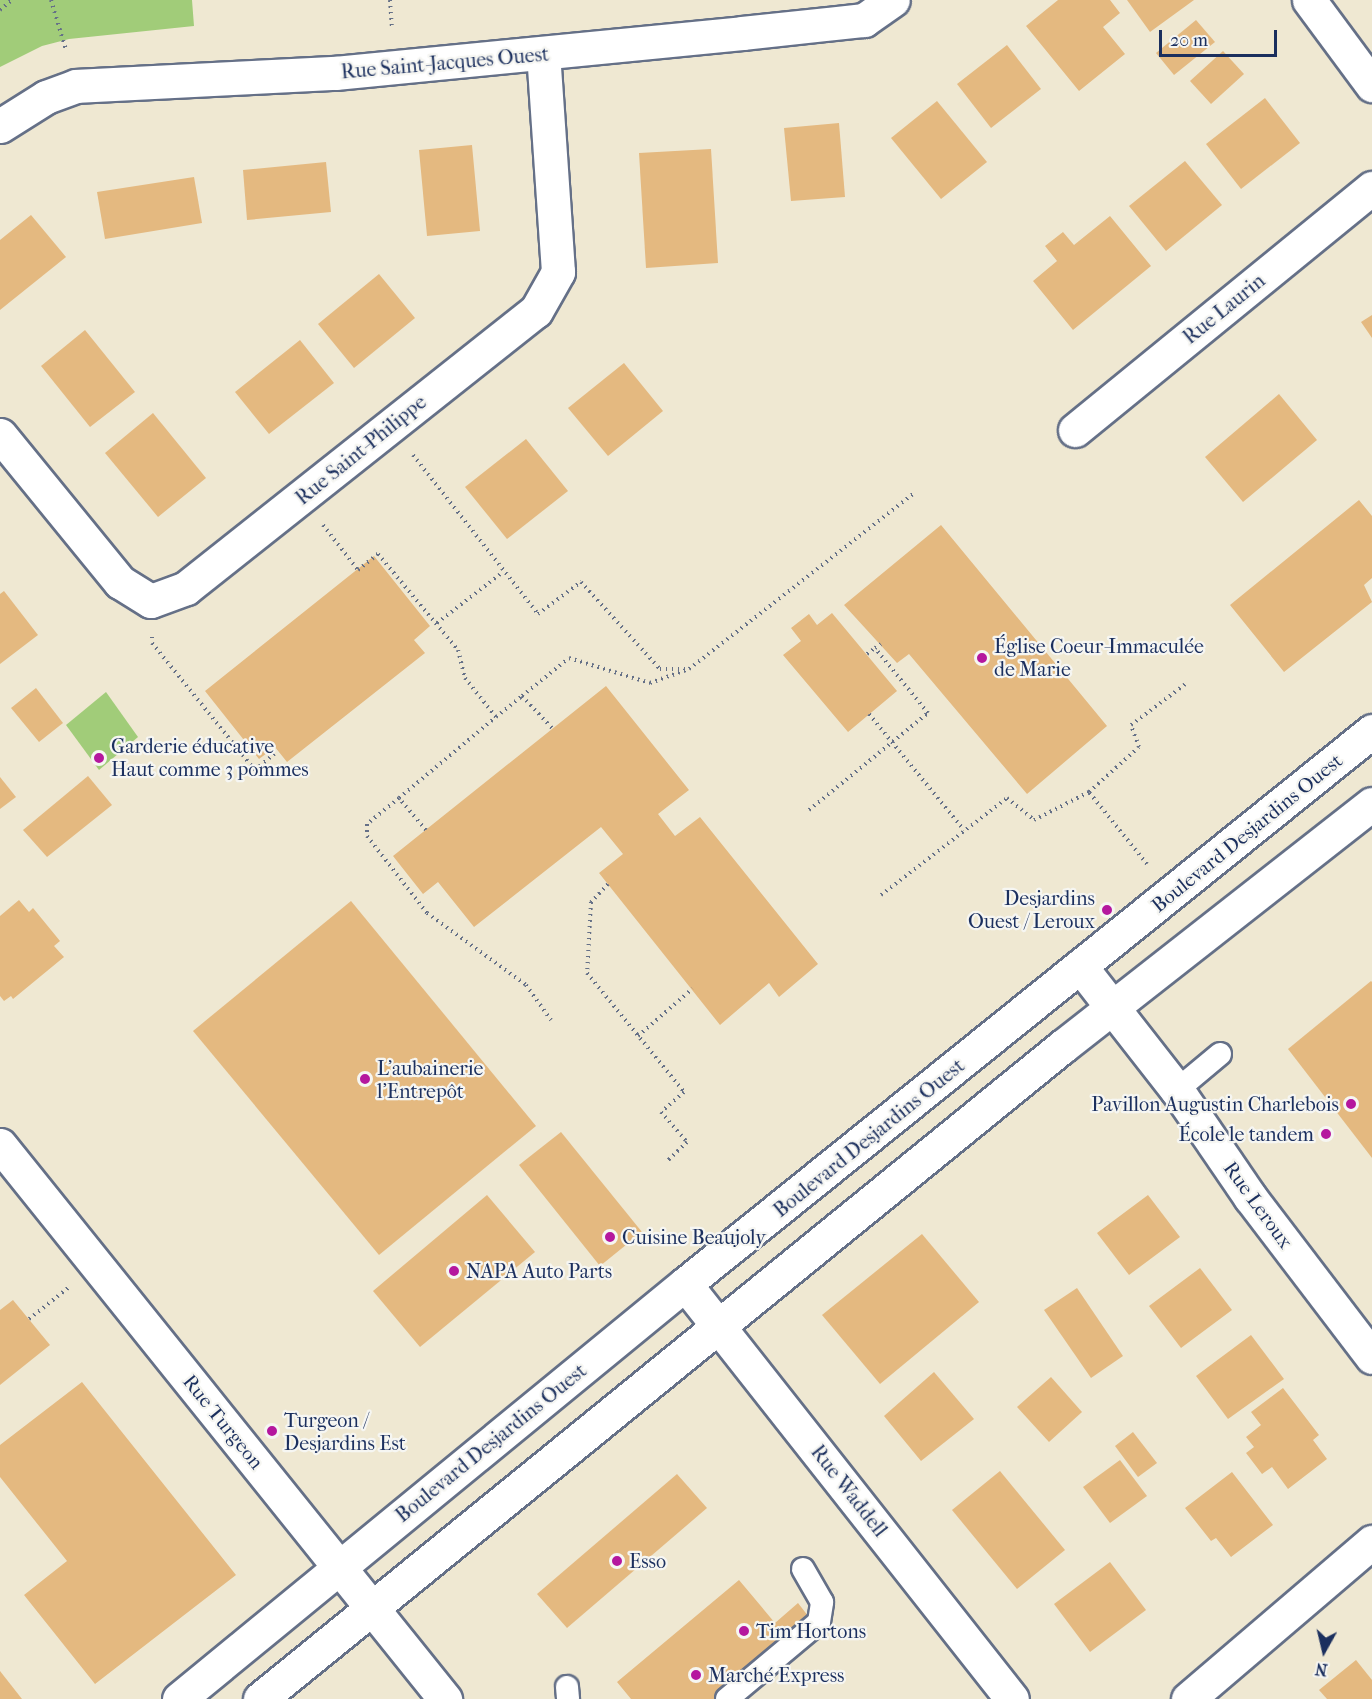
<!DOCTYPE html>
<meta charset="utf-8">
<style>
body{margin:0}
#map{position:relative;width:1372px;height:1699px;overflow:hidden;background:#efe8d2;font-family:"IM FELL French Canon",serif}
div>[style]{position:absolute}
.green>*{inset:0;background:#a1cc79}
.building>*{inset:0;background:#e4b980}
.path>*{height:4px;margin-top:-2px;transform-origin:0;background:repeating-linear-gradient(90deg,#657087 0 1.5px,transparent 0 6px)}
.roads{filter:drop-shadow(2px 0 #657087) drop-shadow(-2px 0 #657087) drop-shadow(0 2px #657087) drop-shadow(0 -2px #657087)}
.service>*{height:22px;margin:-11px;padding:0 11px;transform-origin:11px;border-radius:11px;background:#fff}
.minor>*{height:33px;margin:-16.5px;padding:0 16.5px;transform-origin:16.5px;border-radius:16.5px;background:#fff}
.tertiary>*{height:33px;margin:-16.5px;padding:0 16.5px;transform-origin:16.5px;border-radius:16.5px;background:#fff}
.dots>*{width:16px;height:16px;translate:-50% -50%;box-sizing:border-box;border:3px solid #f6f6f2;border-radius:50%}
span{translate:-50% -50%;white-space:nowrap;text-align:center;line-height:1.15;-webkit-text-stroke:4.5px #f6f6f2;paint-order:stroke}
.street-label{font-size:20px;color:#1b2f5e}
.poi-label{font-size:20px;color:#1b2f5e}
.left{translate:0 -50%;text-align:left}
.right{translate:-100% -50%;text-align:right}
.north{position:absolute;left:1294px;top:1621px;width:60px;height:60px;-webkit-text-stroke:4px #f6f6f2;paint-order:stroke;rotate:188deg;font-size:16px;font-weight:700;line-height:24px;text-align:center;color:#1b2f5e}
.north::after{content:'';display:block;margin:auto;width:21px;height:27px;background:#1b2f5e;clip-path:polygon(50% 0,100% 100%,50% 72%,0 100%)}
.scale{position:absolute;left:1159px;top:30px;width:118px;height:27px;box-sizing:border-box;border:3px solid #1b2f5e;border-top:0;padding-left:8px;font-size:18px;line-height:21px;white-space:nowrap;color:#1b2f5e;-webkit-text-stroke:4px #f6f6f2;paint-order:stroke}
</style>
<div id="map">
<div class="green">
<div style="clip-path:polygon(0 0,192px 0,194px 26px,69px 39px,42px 46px,0 67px)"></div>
<div style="clip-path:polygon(106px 692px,138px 737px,99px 770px,66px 725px)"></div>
</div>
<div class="building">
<div style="clip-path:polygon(1058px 0,1110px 0,1120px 13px,1103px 27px,1125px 54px,1079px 91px,1026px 26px)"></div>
<div style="clip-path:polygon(1127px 0,1194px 0,1150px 32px)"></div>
<div style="clip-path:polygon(1196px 20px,1215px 42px,1174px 75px,1156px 53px)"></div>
<div style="clip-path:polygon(1007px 45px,1041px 89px,991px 128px,957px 84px)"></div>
<div style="clip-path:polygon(1223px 51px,1244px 74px,1211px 104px,1190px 81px)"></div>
<div style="clip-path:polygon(1265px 98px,1300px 143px,1241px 189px,1206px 144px)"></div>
<div style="clip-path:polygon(937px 101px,987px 162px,941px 199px,891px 138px)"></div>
<div style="clip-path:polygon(839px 123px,845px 197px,791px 201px,784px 128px)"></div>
<div style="clip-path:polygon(472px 145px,480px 231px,427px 236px,419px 150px)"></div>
<div style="clip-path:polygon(711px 149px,718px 263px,646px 268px,639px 153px)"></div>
<div style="clip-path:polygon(1185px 161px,1222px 205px,1166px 251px,1129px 206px)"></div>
<div style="clip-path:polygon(326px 162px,331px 212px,247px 220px,243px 170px)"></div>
<div style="clip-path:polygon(194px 177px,202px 223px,105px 239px,97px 192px)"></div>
<div style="clip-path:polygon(31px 215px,66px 257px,0 310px,0 240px)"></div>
<div style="clip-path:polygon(1110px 216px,1151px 266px,1073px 330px,1033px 281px,1057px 261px,1045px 246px,1063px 232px,1074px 245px)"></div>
<div style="clip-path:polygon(379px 274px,415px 318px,354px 368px,318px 324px)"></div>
<div style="clip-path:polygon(1372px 315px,1372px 338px,1361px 322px)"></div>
<div style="clip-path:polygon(85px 330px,135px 392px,90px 427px,41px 366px)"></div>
<div style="clip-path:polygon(300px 340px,334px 383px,269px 434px,235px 392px)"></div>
<div style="clip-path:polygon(624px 363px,663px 411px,608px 456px,568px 408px)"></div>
<div style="clip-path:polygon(1279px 394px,1317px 440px,1243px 502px,1205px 457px)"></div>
<div style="clip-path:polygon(153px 413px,206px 478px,158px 517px,105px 453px)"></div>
<div style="clip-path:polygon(526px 439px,568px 491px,507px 539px,465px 487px)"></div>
<div style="clip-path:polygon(1359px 500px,1372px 516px,1372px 578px,1364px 585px,1372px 602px,1284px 672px,1230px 605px)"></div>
<div style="clip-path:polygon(941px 525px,1107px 726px,1027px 794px,909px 654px,897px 663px,844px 605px)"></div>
<div style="clip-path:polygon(374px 556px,430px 626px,414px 640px,425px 653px,287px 762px,275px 747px,259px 759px,205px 691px)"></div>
<div style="clip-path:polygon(4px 591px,38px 635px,0 664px,0 594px)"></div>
<div style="clip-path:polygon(832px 613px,897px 691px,848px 732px,783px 655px,801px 641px,791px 628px,809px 614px,817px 625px)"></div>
<div style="clip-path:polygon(606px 686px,689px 790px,658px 814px,675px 836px,700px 817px,818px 964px,779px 997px,769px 983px,720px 1025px,599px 873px,623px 854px,601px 827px,474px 927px,438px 882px,423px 894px,393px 856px)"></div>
<div style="clip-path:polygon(36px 688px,63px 723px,39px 742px,11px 708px)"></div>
<div style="clip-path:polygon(88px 776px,112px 805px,47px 857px,23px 830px)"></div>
<div style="clip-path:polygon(0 777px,16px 797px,0 809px)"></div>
<div style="clip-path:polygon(19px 900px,29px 912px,33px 908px,60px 941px,54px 946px,64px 957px,13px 999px,11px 996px,4px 1001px,0 996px,0 916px)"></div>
<div style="clip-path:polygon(351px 901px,536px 1126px,379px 1255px,193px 1031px)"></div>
<div style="clip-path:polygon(1371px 981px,1372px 982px,1372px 1158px,1288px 1049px)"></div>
<div style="clip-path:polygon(561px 1132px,642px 1232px,600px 1266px,519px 1165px)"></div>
<div style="clip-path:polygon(487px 1195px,535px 1252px,420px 1347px,373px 1291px)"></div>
<div style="clip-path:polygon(1148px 1195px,1180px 1237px,1129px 1275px,1097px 1233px)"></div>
<div style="clip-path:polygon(922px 1234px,979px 1302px,880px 1384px,822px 1315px)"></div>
<div style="clip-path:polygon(1200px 1268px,1232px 1310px,1181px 1348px,1149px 1306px)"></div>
<div style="clip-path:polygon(1077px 1288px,1123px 1356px,1091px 1378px,1044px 1310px)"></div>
<div style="clip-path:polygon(13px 1300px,50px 1345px,0 1385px,0 1310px)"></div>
<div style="clip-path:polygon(1251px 1335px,1284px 1379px,1228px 1419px,1196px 1376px)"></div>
<div style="clip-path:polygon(934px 1372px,974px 1419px,921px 1461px,884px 1416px)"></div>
<div style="clip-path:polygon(1051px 1377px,1082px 1412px,1049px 1442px,1017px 1407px)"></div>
<div style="clip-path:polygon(82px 1382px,236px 1575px,95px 1684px,24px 1595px,67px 1561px,0 1477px,0 1445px)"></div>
<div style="clip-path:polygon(1283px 1388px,1319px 1435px,1313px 1440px,1327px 1459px,1288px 1489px,1272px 1467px,1262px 1474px,1246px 1453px,1254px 1447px,1246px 1437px,1261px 1425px,1251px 1412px)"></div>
<div style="clip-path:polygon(1133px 1432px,1157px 1463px,1138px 1477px,1115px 1446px)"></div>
<div style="clip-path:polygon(1120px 1460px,1147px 1496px,1110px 1523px,1083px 1487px)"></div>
<div style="clip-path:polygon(1000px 1471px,1065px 1550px,1017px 1589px,952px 1510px)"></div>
<div style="clip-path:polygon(1232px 1472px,1273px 1525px,1231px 1557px,1216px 1538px,1211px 1541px,1185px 1508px)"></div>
<div style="clip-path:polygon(677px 1474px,707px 1508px,567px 1628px,537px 1594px)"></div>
<div style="clip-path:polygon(1110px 1562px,1146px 1610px,1090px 1652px,1054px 1604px)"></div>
<div style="clip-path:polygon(739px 1580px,775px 1623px,798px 1603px,812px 1621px,718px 1699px,631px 1699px,617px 1682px)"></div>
<div style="clip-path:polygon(1356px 1660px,1372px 1680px,1372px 1699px,1327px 1699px,1319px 1690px)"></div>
<div style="clip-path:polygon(0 1671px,22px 1699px,0 1699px)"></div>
</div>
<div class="path">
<div style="left:51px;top:0;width:52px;rotate:73.3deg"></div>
<div style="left:390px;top:0;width:30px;rotate:86deg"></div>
<div style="left:0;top:10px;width:16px;rotate:-40deg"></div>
<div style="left:413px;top:455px;width:202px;rotate:51.8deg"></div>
<div style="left:538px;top:614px;width:54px;rotate:-36.7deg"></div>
<div style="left:581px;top:582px;width:118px;rotate:47.8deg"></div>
<div style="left:660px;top:669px;width:25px"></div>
<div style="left:323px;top:525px;width:57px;rotate:52.1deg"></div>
<div style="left:358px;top:570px;width:26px;rotate:-39deg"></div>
<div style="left:378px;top:554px;width:125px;rotate:50.2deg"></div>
<div style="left:458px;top:650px;width:29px;rotate:76deg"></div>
<div style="left:465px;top:678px;width:50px;rotate:51.5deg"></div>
<div style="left:496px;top:717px;width:33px;rotate:-39deg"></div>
<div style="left:522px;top:696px;width:45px;rotate:46.8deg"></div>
<div style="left:437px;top:623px;width:83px;rotate:-37.7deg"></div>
<div style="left:152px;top:637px;width:6px;rotate:90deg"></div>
<div style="left:152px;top:643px;width:164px;rotate:51deg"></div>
<div style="left:255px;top:770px;width:30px;rotate:-40deg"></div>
<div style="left:867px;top:654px;width:10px;rotate:-37deg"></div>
<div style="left:522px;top:696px;width:60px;rotate:-39deg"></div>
<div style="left:569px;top:658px;width:85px;rotate:17.2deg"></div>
<div style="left:650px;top:683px;width:41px;rotate:-19.7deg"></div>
<div style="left:689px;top:669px;width:284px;rotate:-38deg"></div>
<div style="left:869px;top:714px;width:150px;rotate:50.7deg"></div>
<div style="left:399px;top:798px;width:41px;rotate:140.9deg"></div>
<div style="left:367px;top:824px;width:12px;rotate:90deg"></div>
<div style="left:367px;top:836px;width:98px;rotate:52.1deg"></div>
<div style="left:427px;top:913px;width:122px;rotate:36deg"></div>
<div style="left:526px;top:985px;width:43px;rotate:54.5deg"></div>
<div style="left:809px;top:810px;width:154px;rotate:-39.2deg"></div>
<div style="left:928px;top:713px;width:84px;rotate:-129.2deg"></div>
<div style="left:875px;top:648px;width:7px;rotate:-34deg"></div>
<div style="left:426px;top:830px;width:42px;rotate:-130.2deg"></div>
<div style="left:399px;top:798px;width:126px;rotate:-39.9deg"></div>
<div style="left:1147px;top:864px;width:92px;rotate:-128.9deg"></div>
<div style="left:1089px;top:792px;width:67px;rotate:-42deg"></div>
<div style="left:1139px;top:747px;width:23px;rotate:-110deg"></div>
<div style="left:1131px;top:725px;width:70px;rotate:-36.9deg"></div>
<div style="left:608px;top:884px;width:25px;rotate:133deg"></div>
<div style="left:591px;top:902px;width:71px;rotate:93.2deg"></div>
<div style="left:587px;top:973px;width:154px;rotate:50.8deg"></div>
<div style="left:684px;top:1092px;width:30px;rotate:139deg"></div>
<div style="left:661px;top:1112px;width:40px;rotate:49deg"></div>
<div style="left:687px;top:1142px;width:29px;rotate:136deg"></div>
<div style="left:881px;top:895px;width:159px;rotate:-37.6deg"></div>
<div style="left:1007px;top:798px;width:35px;rotate:39deg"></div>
<div style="left:1034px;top:820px;width:62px;rotate:-27deg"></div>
<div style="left:638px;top:1036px;width:72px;rotate:-41deg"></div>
<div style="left:29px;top:1319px;width:50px;rotate:-38.5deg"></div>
</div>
<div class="roads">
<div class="service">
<div style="left:1177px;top:1090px;width:56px;rotate:-39.9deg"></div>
<div style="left:567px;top:1687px;width:12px;rotate:85deg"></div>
<div style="left:727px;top:1699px;width:120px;rotate:-39.9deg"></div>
<div style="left:819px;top:1622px;width:20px;rotate:-81deg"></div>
<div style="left:822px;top:1602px;width:38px;rotate:-120deg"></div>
</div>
<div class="minor">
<div style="left:1309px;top:0;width:106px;rotate:53.5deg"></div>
<div style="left:0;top:126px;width:54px;rotate:-32.2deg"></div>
<div style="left:46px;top:97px;width:32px;rotate:-20deg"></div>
<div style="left:76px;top:86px;width:259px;rotate:-2.9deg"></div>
<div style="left:335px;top:73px;width:409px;rotate:-5.6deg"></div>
<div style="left:742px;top:33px;width:123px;rotate:-6.1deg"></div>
<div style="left:864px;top:20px;width:35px;rotate:-35deg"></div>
<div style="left:1075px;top:430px;width:383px;rotate:-39.2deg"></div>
<div style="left:0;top:435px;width:190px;rotate:50.8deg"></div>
<div style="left:120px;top:582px;width:36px;rotate:32deg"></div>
<div style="left:151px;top:601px;width:37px;rotate:-20deg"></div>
<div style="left:186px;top:588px;width:446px;rotate:-38.4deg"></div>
<div style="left:536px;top:311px;width:45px;rotate:-60.6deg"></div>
<div style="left:558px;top:272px;width:219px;rotate:-93.9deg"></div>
<div style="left:1080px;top:966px;width:157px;rotate:52deg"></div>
<div style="left:1177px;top:1090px;width:130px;rotate:55.7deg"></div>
<div style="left:1250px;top:1197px;width:201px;rotate:52.7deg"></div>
<div style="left:685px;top:1284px;width:528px;rotate:51.76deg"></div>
<div style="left:1188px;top:1699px;width:242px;rotate:-40.5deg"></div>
</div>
<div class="tertiary">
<div style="left:0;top:1145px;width:711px;rotate:51.23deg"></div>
<div style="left:179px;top:1699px;width:654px;rotate:-39.36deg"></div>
<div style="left:685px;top:1284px;width:882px;rotate:-38.83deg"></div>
<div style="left:260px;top:1699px;width:1035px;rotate:-39.12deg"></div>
<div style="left:1063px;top:1046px;width:392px;rotate:-38.1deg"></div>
</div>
</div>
<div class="dots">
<div style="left:982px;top:658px;background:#b5179e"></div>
<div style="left:99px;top:758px;background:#b5179e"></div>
<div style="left:1107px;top:910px;background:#b5179e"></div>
<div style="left:365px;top:1079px;background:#b5179e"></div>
<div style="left:1351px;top:1104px;background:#b5179e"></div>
<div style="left:1326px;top:1134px;background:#b5179e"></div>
<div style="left:610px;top:1237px;background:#b5179e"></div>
<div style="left:454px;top:1271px;background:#b5179e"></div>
<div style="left:272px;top:1431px;background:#b5179e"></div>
<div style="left:617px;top:1561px;background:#b5179e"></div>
<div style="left:744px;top:1631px;background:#b5179e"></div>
<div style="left:696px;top:1675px;background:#b5179e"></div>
</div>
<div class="street-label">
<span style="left:445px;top:63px;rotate:-5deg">Rue Saint-Jacques Ouest</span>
<span style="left:1224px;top:309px;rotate:-39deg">Rue Laurin</span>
<span style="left:361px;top:450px;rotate:-39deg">Rue Saint-Philippe</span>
<span style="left:1247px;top:833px;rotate:-39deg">Boulevard Desjardins Ouest</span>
<span style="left:869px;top:1138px;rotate:-39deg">Boulevard Desjardins Ouest</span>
<span style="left:1258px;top:1205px;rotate:54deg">Rue Leroux</span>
<span style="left:223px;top:1422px;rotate:51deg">Rue Turgeon</span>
<span style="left:491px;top:1443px;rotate:-39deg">Boulevard Desjardins Ouest</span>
<span style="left:849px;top:1491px;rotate:52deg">Rue Waddell</span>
</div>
<div class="poi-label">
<span class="left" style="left:994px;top:658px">Église Coeur-Immaculée<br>de Marie</span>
<span class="left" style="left:111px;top:758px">Garderie éducative<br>Haut comme 3 pommes</span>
<span class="right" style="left:1095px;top:910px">Desjardins<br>Ouest / Leroux</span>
<span class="left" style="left:377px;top:1080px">L'aubainerie<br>l'Entrepôt</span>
<span class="right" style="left:1339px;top:1104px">Pavillon Augustin Charlebois</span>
<span class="right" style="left:1314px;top:1134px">École le tandem</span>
<span class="left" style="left:622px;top:1237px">Cuisine Beaujoly</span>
<span class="left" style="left:466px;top:1271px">NAPA Auto Parts</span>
<span class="left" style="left:284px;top:1432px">Turgeon /<br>Desjardins Est</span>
<span class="left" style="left:629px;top:1561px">Esso</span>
<span class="left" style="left:756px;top:1631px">Tim Hortons</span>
<span class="left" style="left:708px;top:1675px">Marché Express</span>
</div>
<div class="north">N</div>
<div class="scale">20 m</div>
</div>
